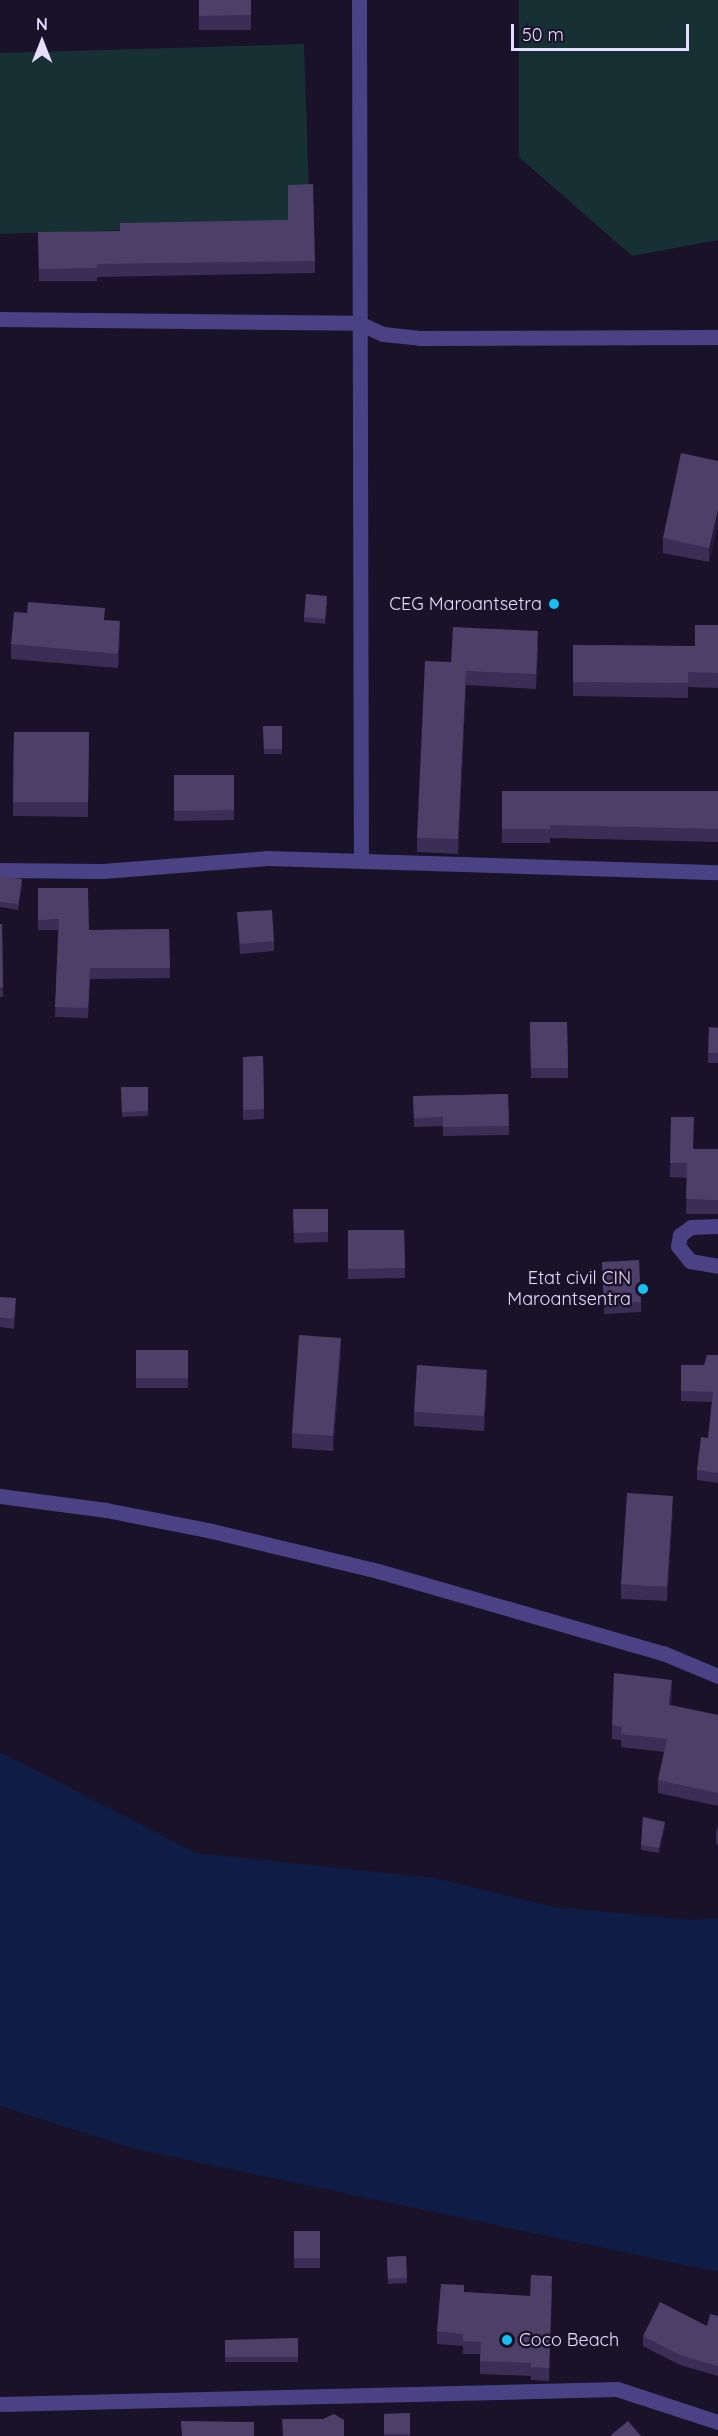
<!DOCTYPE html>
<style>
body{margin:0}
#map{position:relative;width:718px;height:2436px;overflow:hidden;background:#191229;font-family:Quicksand,sans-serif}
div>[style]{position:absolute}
.green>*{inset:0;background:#163033}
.water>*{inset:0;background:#0f1c46}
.street>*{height:15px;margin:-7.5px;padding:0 7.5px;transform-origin:7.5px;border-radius:7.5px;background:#4b4185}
.wall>*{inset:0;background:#3a2d56}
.shaded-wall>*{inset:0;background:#251a3c}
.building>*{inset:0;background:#4c4068}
.dots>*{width:16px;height:16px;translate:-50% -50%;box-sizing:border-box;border:3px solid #191229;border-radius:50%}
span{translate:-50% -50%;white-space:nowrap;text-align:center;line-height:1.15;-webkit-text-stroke:5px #191229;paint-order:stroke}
.poi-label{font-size:18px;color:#e4ddfd}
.right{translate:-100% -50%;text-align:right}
.left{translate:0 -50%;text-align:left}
.north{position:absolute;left:12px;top:12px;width:60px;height:60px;-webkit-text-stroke:4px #191229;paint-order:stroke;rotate:0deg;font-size:16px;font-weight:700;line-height:24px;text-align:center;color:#e4ddfd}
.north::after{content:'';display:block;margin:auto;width:21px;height:27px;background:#e4ddfd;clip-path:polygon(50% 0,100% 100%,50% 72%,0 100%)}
.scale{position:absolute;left:511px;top:24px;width:178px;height:27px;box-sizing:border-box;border:3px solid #e4ddfd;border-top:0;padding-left:8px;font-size:18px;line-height:21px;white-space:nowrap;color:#e4ddfd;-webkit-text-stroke:4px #191229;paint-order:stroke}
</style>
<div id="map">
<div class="green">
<div style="clip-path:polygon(519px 0,718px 0,718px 240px,632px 256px,519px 157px)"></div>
<div style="clip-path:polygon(304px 44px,310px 224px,0 234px,0 53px)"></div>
</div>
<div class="water">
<div style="clip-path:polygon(0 1752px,196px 1853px,435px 1878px,555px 1907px,694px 1920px,718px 1918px,718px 2272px,135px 2149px,0 2106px)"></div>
</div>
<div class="street">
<div style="left:359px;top:0;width:859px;rotate:89.87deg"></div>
<div style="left:0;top:319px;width:359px;rotate:0.6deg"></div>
<div style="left:359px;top:323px;width:26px;rotate:25deg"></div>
<div style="left:383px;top:334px;width:37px;rotate:6deg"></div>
<div style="left:420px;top:338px;width:298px;rotate:-0.2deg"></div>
<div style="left:0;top:870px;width:103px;rotate:0.6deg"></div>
<div style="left:103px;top:871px;width:165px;rotate:-4.5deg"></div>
<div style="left:267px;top:858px;width:451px;rotate:1.8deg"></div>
<div style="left:718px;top:1226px;width:27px;rotate:178deg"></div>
<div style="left:691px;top:1227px;width:14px;rotate:144deg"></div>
<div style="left:680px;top:1235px;width:11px;rotate:100deg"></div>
<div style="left:678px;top:1246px;width:19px;rotate:51deg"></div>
<div style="left:690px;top:1261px;width:28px;rotate:10deg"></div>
<div style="left:0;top:1496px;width:107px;rotate:7.5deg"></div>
<div style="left:106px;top:1510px;width:108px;rotate:11.2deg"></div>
<div style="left:212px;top:1531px;width:171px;rotate:13.5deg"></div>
<div style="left:378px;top:1571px;width:297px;rotate:16.1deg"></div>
<div style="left:663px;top:1653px;width:60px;rotate:22.7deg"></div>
<div style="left:0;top:2404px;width:617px;rotate:-1.39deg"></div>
<div style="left:617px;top:2389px;width:106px;rotate:18.1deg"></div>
</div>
<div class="wall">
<div style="clip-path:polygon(199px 0,251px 0,251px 30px,199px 30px)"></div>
<div style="clip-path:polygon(38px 232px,315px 261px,315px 273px,97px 277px,97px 281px,39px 281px)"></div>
<div style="clip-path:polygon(718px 461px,718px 523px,709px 562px,663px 553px,663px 538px)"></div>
<div style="clip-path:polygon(327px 601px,325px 624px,304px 622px,304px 617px)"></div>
<div style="clip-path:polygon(105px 620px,120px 636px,118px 668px,11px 659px,11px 644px)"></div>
<div style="clip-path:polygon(718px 625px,718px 688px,688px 687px,688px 698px,573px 696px,573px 645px,695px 646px)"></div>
<div style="clip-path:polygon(538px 646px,536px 689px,466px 685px,458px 854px,417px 852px,417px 838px,451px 662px)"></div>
<div style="clip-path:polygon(263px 726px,282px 726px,282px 754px,264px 754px)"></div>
<div style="clip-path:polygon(14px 732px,89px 732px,88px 817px,13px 816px)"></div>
<div style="clip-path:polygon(174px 775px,234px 775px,234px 820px,174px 821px)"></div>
<div style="clip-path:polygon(502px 791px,718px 791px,718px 842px,550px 838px,550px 843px,502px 843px)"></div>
<div style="clip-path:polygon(0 879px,22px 884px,18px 910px,0 907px)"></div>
<div style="clip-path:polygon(38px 888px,89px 930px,169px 929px,170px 978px,90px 979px,88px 1018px,55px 1017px,58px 930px,38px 930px)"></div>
<div style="clip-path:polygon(237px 912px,274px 941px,274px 951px,240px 954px)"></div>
<div style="clip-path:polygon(0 924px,2px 924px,3px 997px,0 997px)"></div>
<div style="clip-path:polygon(530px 1022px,567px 1022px,568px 1078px,531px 1078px)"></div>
<div style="clip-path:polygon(718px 1028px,718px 1063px,708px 1063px,708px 1053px)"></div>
<div style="clip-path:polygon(263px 1056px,264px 1119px,243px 1120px,243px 1057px)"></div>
<div style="clip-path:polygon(121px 1087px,148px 1087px,148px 1116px,122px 1117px)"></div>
<div style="clip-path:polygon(508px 1094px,509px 1135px,443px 1136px,443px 1126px,414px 1127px,413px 1096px)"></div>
<div style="clip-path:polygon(671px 1117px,694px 1149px,718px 1149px,718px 1214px,686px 1214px,687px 1178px,670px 1177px)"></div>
<div style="clip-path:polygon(293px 1209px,328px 1209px,328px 1242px,294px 1243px)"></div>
<div style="clip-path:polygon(348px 1230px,404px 1230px,405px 1278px,348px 1279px)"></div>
<div style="clip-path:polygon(602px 1262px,641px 1302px,641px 1312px,604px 1314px)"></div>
<div style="clip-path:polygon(0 1297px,16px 1308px,14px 1329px,0 1327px)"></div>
<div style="clip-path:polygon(136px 1350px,188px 1350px,188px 1388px,136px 1388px)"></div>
<div style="clip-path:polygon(341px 1353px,333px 1451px,292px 1448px,292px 1433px)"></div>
<div style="clip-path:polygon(718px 1355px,718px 1483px,697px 1480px,697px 1470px,708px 1438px,712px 1402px,681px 1401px,681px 1365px,704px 1365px)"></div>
<div style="clip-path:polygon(487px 1384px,484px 1431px,414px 1426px,414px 1412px)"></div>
<div style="clip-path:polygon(673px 1510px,667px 1601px,621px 1599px,621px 1584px)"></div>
<div style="clip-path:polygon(672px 1693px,671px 1705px,718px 1715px,718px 1806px,658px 1793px,658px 1780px,664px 1752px,621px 1747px,621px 1740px,612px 1739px,612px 1725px)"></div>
<div style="clip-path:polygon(643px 1817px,665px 1827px,659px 1853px,641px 1850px)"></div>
<div style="clip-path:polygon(718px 1826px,718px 1845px,716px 1844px,716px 1831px)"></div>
<div style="clip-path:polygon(294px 2231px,320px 2231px,320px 2268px,294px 2268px)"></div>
<div style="clip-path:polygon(406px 2256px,407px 2283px,388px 2284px,387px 2257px)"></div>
<div style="clip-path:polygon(552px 2289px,549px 2381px,531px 2380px,531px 2376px,480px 2374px,480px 2354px,463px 2354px,463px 2346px,437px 2344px,437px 2331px,464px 2292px,530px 2296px)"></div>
<div style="clip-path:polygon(718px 2316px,718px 2376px,680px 2365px,643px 2346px,643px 2336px,707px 2326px)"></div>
<div style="clip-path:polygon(298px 2338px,298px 2362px,225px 2362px,225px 2340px)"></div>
<div style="clip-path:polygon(410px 2413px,410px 2436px,384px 2436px,384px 2414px)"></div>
</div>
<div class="shaded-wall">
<div style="clip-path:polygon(718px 509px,718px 523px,709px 562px,709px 548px)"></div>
<div style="clip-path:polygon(120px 621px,120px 636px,118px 668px,118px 654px)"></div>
<div style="clip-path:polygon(466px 671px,466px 685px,458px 854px,458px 839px)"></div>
<div style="clip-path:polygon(16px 1298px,16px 1308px,14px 1329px,14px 1319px)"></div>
<div style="clip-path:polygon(341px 1338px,341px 1353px,333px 1451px,333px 1436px)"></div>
<div style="clip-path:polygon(487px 1370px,487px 1384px,484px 1431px,484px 1416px)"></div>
<div style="clip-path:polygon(673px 1496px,673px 1510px,667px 1601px,667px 1587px)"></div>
<div style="clip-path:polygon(672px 1680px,672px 1693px,669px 1718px,669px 1705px)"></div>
<div style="clip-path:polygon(665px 1822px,665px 1827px,659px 1853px,659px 1848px)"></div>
</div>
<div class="building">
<div style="clip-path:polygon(199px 0,251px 0,251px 15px,199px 16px)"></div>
<div style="clip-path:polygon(313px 184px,315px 261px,97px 264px,97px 268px,39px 269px,38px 232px,120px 231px,120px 223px,288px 220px,288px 185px)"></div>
<div style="clip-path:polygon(681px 453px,718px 461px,718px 509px,709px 548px,663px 538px)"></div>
<div style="clip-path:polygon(306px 594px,327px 596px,325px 619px,304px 617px)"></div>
<div style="clip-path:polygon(28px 602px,105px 608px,104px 620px,120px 621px,118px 654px,11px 644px,14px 612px,27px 613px)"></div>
<div style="clip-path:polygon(695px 625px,718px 625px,718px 673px,688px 672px,688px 683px,573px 682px,573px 645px,695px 646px)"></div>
<div style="clip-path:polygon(453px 627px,538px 631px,536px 674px,466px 671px,458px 839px,417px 838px,425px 661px,451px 662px)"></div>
<div style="clip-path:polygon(263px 726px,282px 726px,282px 749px,264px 749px)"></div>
<div style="clip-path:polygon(14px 732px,89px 732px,88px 802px,13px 802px)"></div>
<div style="clip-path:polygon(174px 775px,234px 775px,234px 810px,174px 811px)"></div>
<div style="clip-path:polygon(502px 791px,718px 791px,718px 829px,550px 825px,550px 829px,502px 829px)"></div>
<div style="clip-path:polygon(0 876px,22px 879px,18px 904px,0 902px)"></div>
<div style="clip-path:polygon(38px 888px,88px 888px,89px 930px,169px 929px,170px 968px,90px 968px,88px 1008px,55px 1007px,59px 919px,38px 920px)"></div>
<div style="clip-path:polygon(272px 910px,274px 941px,240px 944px,237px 912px)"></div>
<div style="clip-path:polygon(0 924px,2px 924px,3px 987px,0 987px)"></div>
<div style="clip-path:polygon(530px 1022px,567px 1022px,568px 1068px,531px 1068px)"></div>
<div style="clip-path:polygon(709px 1027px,718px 1028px,718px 1053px,708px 1053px)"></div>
<div style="clip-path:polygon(263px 1056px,264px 1109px,243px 1110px,243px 1057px)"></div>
<div style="clip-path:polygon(121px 1087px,148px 1087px,148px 1111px,122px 1112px)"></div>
<div style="clip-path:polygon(508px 1094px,509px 1126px,443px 1127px,443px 1117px,414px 1118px,413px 1096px)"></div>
<div style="clip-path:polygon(671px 1117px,694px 1117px,693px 1149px,718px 1149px,718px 1200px,686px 1199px,687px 1163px,670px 1163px)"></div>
<div style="clip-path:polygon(293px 1209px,328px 1209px,328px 1232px,294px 1233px)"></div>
<div style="clip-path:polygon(348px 1230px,404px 1230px,405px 1268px,348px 1269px)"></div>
<div style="clip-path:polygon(639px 1260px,641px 1302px,604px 1304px,602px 1262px)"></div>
<div style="clip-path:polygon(0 1297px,16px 1298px,14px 1319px,0 1317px)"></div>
<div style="clip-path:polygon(299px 1335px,341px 1338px,333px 1436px,292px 1433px)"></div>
<div style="clip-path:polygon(136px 1350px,188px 1350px,188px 1378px,136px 1378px)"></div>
<div style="clip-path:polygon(707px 1355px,718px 1355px,718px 1473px,697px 1470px,701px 1437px,708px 1438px,713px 1392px,681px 1391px,681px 1365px,704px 1365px)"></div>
<div style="clip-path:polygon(417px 1365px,487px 1370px,484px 1416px,414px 1412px)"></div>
<div style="clip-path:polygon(627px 1493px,673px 1496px,667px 1587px,621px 1584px)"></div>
<div style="clip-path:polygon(614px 1673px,672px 1680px,669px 1705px,718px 1715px,718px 1793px,658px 1780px,667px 1739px,621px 1734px,622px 1727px,612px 1725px)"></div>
<div style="clip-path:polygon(643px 1817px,665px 1822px,659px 1848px,641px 1845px)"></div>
<div style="clip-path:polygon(294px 2231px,320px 2231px,320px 2258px,294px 2258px)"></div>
<div style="clip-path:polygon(406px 2256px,407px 2278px,388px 2279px,387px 2257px)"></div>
<div style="clip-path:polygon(531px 2275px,552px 2276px,549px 2368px,531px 2367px,531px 2363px,480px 2361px,481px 2342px,463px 2341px,463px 2334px,437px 2331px,441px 2284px,464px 2285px,464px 2292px,530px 2296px)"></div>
<div style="clip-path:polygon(660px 2302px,707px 2326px,710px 2314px,718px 2316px,718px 2366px,680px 2355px,643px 2336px)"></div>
<div style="clip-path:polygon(298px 2338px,298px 2357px,225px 2357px,225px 2340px)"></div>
<div style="clip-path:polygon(410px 2413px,410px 2434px,384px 2434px,384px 2414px)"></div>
<div style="clip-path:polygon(334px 2414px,344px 2420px,344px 2436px,283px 2436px,282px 2419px,323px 2419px)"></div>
<div style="clip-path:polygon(181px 2421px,254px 2422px,254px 2436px,182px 2436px)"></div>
<div style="clip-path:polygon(628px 2421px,641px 2436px,612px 2436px,611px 2435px)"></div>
</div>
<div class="dots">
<div style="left:554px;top:604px;background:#16c0f0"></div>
<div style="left:643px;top:1289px;background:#16c0f0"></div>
<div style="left:507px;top:2340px;background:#16c0f0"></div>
</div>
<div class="poi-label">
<span class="right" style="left:542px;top:604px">CEG Maroantsetra</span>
<span class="right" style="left:631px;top:1289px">Etat civil CIN<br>Maroantsentra</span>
<span class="left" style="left:519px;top:2340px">Coco Beach</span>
</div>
<div class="north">N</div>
<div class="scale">50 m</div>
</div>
